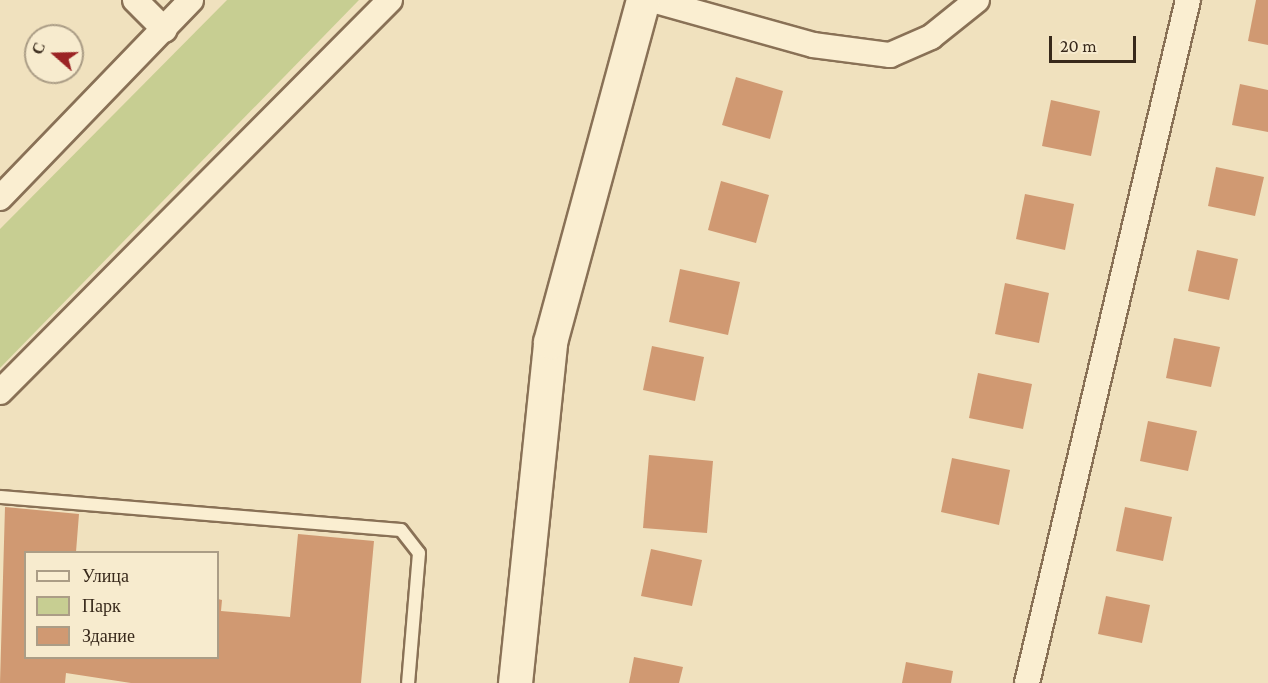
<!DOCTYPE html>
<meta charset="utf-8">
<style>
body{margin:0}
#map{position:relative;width:1268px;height:683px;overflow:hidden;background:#f0e1be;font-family:"Crimson Pro",serif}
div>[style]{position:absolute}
.green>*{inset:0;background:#c7ce92}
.building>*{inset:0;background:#d09972}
.roads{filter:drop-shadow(2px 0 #897156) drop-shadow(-2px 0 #897156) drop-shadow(0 2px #897156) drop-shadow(0 -2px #897156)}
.lane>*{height:12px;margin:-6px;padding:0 6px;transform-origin:6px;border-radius:6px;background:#faeed1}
.street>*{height:24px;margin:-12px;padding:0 12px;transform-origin:12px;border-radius:12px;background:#faeed1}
.secondary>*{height:33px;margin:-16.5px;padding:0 16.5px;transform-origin:16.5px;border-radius:16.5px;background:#faeed1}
span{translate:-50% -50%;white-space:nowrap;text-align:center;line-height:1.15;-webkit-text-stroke:4.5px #f7ebce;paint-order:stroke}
.legend{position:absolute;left:24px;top:551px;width:195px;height:108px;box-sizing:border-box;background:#f7ebce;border:2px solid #ab9d86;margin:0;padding:8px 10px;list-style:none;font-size:18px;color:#38291b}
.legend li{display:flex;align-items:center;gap:12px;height:30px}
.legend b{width:30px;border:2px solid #ab9d86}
.north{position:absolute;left:24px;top:24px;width:60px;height:60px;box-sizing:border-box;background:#f7ebce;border:2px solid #ab9d86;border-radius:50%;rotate:290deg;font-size:16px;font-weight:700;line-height:24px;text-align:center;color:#38291b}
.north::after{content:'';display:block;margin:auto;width:21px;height:27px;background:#9b2324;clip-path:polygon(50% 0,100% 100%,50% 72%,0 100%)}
.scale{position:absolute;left:1049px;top:36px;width:87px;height:27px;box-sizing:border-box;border:3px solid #38291b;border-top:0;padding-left:8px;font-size:18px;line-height:21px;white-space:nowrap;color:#38291b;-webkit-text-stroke:4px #f7ebce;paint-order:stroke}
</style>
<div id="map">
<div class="green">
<div style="clip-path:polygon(227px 0,359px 0,0 368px,0 229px)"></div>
</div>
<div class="building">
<div style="clip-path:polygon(1256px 0,1268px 0,1268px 45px,1248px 41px)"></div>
<div style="clip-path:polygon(736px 77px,783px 91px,770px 139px,722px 125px)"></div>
<div style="clip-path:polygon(1240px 84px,1268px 90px,1268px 132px,1232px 125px)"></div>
<div style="clip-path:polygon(1051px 100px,1100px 111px,1091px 156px,1042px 146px)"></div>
<div style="clip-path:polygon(1216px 167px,1264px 177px,1255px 216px,1208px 206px)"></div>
<div style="clip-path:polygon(721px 181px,769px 195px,756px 243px,708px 230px)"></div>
<div style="clip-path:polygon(1025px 194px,1074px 204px,1065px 250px,1016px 239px)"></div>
<div style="clip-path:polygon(1197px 250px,1238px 259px,1229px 300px,1188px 291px)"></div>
<div style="clip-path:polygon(680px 269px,740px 282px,728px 335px,669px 322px)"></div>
<div style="clip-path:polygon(1005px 283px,1049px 293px,1039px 343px,995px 334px)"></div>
<div style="clip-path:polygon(1174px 338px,1220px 347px,1211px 387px,1166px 378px)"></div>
<div style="clip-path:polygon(652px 346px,704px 357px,695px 401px,643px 390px)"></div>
<div style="clip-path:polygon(978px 373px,1032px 384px,1023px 429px,969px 418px)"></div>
<div style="clip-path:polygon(1148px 421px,1197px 431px,1188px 471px,1140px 461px)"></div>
<div style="clip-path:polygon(649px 455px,713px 461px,707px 533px,643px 528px)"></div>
<div style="clip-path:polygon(952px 458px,1010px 470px,999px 525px,941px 512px)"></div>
<div style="clip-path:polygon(5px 507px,79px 514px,76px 552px,26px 552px,26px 658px,218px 658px,218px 599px,222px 600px,221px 611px,290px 617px,298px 534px,374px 541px,361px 683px,131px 683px,66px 673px,65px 683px,0 683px)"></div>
<div style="clip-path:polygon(1125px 507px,1172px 517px,1163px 561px,1116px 551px)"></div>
<div style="clip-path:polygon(651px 549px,702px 560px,692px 606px,641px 596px)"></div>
<div style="clip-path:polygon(1106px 596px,1150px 605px,1142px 643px,1098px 634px)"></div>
<div style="clip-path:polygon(634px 657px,683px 667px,679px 683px,629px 683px)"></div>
<div style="clip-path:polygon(906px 662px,953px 671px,951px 683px,902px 683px)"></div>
</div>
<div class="roads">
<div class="lane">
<div style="left:0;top:497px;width:402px;rotate:4.7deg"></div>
<div style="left:401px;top:530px;width:29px;rotate:52deg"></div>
<div style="left:419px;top:553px;width:130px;rotate:94.8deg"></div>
</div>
<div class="street">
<div style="left:135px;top:0;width:42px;rotate:45deg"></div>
<div style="left:652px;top:0;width:167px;rotate:15.6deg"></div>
<div style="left:813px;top:45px;width:78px;rotate:7.4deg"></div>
<div style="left:890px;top:55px;width:45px;rotate:-23.7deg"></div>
<div style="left:931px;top:37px;width:59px;rotate:-38.8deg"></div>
<div style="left:0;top:198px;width:275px;rotate:-46deg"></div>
<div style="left:0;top:392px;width:553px;rotate:-45.15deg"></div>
<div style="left:1027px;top:683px;width:702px;rotate:-76.74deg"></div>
</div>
<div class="secondary">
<div style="left:515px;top:683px;width:343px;rotate:-84.1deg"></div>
<div style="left:550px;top:342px;width:354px;rotate:-74.8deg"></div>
</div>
</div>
<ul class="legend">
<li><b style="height:8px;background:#faeed1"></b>Улица</li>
<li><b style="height:16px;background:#c7ce92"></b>Парк</li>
<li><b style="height:16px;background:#d09972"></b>Здание</li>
</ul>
<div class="north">С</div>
<div class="scale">20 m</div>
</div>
